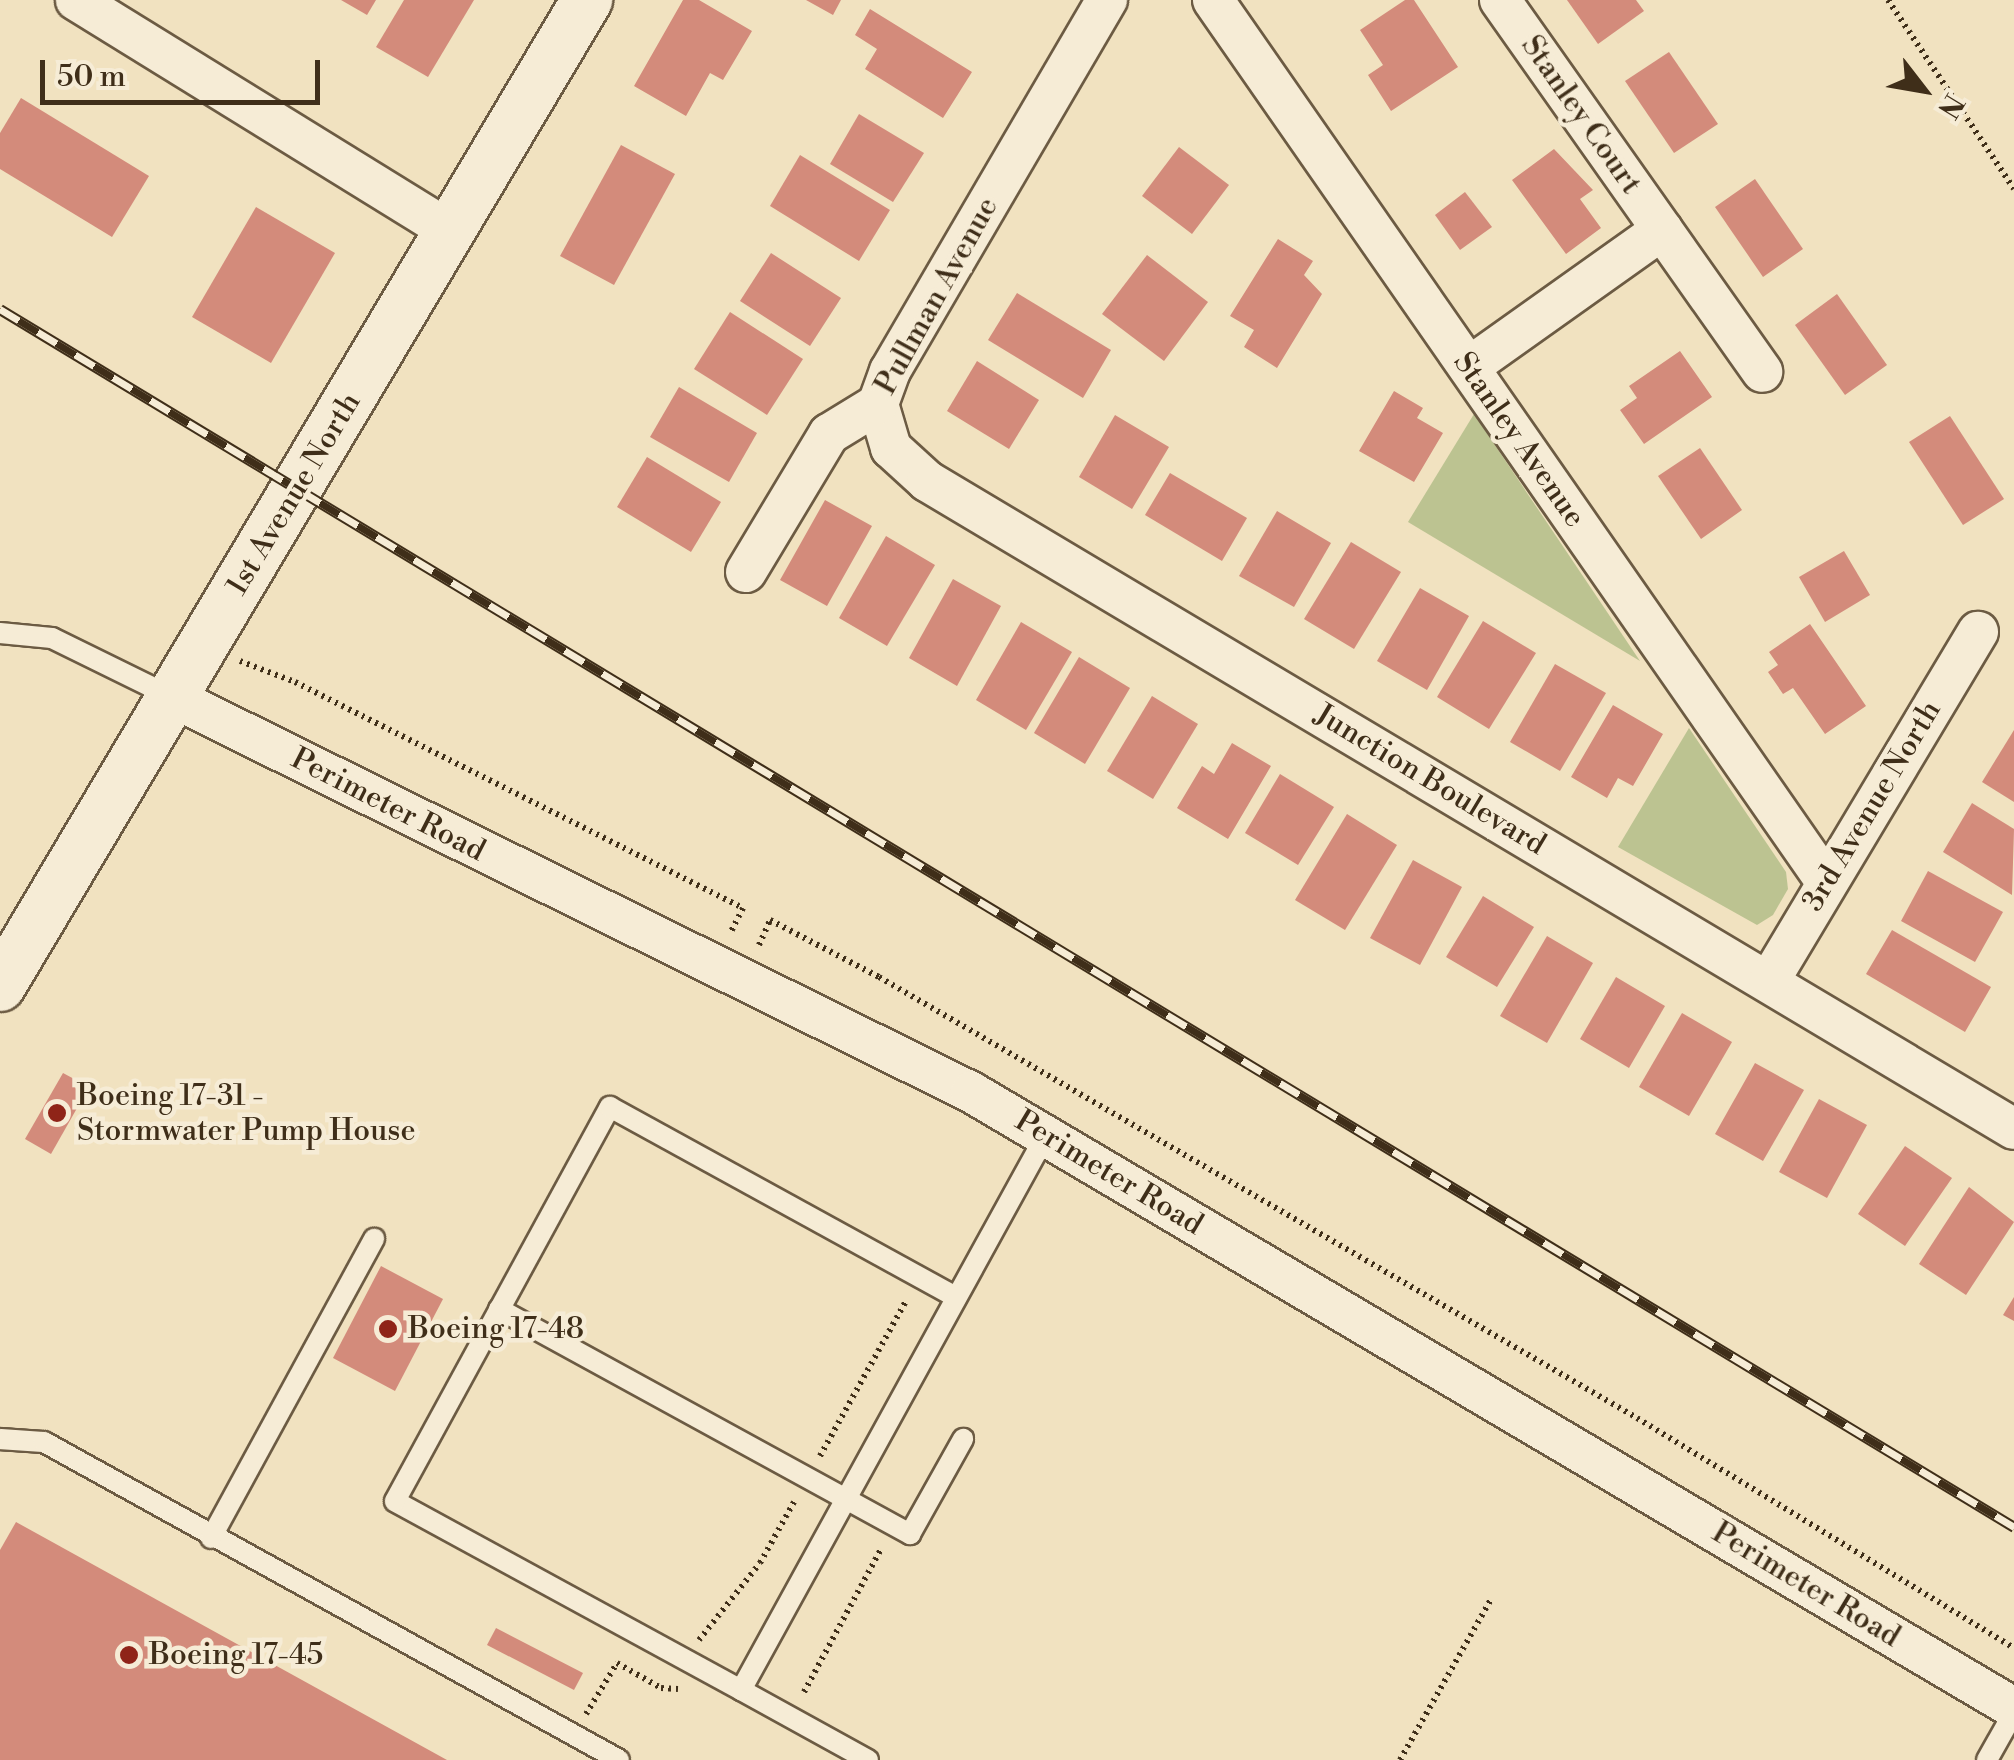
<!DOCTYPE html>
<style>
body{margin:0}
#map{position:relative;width:2014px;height:1760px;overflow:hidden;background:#f1e2c0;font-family:"Libre Bodoni",serif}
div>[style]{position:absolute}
.green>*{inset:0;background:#bcc391}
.building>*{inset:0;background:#d38b7b}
.path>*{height:6px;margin-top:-3px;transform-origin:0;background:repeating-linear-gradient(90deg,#3f2e19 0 2.5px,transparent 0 7.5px)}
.roads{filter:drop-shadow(2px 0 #6c5b43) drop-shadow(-2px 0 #6c5b43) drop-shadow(0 2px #6c5b43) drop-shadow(0 -2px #6c5b43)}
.service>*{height:20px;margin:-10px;padding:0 10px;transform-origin:10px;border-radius:10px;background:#f6ecd6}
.minor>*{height:40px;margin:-20px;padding:0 20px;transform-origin:20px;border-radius:20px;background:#f6ecd6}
.tertiary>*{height:50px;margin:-25px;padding:0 25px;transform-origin:25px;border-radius:25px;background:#f6ecd6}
.rail>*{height:11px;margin-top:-5.5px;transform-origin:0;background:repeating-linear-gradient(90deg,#f6ecd6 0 22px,#3f2e19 0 44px);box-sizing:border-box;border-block:2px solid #3f2e19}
.dots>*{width:28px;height:28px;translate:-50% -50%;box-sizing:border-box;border:5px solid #f6ecd6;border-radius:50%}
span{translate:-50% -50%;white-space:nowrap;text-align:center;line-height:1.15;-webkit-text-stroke:9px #f6ecd6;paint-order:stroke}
.street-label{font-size:30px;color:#3f2e19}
.poi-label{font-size:30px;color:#3f2e19}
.left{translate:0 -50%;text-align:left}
.north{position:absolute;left:1874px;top:40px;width:100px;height:100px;-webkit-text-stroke:8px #f6ecd6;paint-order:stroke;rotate:121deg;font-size:28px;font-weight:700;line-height:40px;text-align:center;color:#3f2e19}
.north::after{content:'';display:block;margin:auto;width:35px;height:45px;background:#3f2e19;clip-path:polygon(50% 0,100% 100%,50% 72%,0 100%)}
.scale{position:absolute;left:40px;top:60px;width:280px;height:45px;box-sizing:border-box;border:5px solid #3f2e19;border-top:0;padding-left:12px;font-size:30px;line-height:35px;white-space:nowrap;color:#3f2e19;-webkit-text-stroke:8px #f6ecd6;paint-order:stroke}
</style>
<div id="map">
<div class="green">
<div style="clip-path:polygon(1474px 414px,1640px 661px,1408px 522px)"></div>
<div style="clip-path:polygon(1689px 728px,1786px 872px,1788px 889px,1773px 915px,1757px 925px,1618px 847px)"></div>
</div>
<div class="building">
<div style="clip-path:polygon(341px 0,376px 0,367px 15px)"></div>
<div style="clip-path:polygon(404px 0,474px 0,428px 77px,376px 47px)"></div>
<div style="clip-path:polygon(683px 0,699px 0,752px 31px,723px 80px,710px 73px,686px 116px,634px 86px)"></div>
<div style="clip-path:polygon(806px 0,841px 0,833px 15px)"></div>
<div style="clip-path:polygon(1405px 0,1414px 0,1458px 67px,1391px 111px,1368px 75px,1383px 65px,1360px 30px)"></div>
<div style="clip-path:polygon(1567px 0,1636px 0,1644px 11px,1598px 44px)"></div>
<div style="clip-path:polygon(870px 9px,972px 72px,943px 118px,865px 69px,877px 49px,855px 35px)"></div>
<div style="clip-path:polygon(1669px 52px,1718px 124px,1674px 153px,1625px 81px)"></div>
<div style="clip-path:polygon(21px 98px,149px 176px,112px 237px,0 169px,0 133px)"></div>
<div style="clip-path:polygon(859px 114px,924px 153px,893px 202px,830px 164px)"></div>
<div style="clip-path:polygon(621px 145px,675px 174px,614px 285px,560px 256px)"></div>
<div style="clip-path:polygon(1179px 147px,1229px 185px,1192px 234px,1142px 196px)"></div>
<div style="clip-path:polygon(1554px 149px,1593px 190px,1580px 199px,1601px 228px,1566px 254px,1512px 180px)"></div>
<div style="clip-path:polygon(800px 155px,890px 210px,859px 261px,770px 206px)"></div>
<div style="clip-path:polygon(1755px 179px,1803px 249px,1763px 277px,1715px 207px)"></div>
<div style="clip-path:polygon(1465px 192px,1492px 227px,1460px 250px,1435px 215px)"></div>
<div style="clip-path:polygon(256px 207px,335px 253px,271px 363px,192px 317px)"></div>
<div style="clip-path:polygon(1278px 239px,1313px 261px,1304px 275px,1322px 294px,1277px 368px,1244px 347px,1254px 330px,1230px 316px)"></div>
<div style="clip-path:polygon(771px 253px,841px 298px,810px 346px,740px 301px)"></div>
<div style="clip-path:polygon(1147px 255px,1208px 302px,1164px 361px,1102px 314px)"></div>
<div style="clip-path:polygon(1017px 293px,1111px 350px,1083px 398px,988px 340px)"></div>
<div style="clip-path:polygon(1837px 294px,1887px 365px,1845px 395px,1795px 325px)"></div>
<div style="clip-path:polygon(730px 312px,803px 359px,767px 415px,694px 369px)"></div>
<div style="clip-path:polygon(1680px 351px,1712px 397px,1644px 444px,1620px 410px,1637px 398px,1629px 386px)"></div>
<div style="clip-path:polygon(977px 361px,1039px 400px,1009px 449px,947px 411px)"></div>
<div style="clip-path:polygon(679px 387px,757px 433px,729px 482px,650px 437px)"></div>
<div style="clip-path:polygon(1394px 391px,1423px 408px,1417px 418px,1443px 433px,1414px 482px,1359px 451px)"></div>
<div style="clip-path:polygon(1115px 415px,1169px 447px,1132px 509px,1079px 477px)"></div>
<div style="clip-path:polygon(1950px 416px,2004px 499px,1963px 525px,1909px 442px)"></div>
<div style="clip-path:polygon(1700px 448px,1742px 510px,1701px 539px,1658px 476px)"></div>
<div style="clip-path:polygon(647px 457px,721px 502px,691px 552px,617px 507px)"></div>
<div style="clip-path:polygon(1170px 473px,1247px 518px,1222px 561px,1145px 515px)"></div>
<div style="clip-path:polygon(825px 500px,872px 526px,827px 606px,780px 580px)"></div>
<div style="clip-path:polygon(1277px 511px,1331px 543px,1294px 607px,1239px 576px)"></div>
<div style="clip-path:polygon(886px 536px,935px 565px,887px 646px,839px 618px)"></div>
<div style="clip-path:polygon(1351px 542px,1401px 572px,1354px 649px,1304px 619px)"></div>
<div style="clip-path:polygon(1844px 551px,1870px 595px,1825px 622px,1799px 577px)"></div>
<div style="clip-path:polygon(953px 579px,1001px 606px,957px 686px,909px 658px)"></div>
<div style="clip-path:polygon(1420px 588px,1469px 616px,1427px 690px,1377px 661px)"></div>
<div style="clip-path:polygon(1483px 621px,1536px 653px,1489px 729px,1437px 697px)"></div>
<div style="clip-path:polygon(1021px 622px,1072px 652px,1026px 730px,976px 700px)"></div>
<div style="clip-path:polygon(1810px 624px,1866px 706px,1825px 734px,1793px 688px,1783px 694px,1768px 672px,1778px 665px,1769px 652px)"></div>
<div style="clip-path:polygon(1079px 657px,1130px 688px,1085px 764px,1034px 733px)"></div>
<div style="clip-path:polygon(1555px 664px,1606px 693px,1560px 771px,1510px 742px)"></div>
<div style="clip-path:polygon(1152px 696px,1198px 724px,1153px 799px,1107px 771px)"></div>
<div style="clip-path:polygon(1613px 705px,1663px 734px,1633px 786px,1618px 778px,1607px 798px,1571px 777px)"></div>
<div style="clip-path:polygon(2014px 730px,2014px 802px,1982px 782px)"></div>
<div style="clip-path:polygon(1232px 743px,1271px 766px,1228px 839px,1177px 808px,1202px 766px,1214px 774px)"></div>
<div style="clip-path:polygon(1280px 774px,1334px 807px,1298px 865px,1245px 833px)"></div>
<div style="clip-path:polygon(1972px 803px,2014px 829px,2012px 895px,1943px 852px)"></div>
<div style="clip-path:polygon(1347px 814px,1397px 845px,1345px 930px,1295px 900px)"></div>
<div style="clip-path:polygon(1413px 860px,1462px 887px,1420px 965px,1370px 938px)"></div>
<div style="clip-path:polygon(1928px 871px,2003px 912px,1975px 962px,1901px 921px)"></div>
<div style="clip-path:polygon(1483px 896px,1534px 927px,1497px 987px,1446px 957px)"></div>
<div style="clip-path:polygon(1892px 930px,1991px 987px,1965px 1032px,1866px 974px)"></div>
<div style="clip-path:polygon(1547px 936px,1593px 963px,1547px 1043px,1500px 1016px)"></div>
<div style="clip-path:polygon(1616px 977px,1665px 1006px,1629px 1068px,1580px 1039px)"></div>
<div style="clip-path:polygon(1682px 1013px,1732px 1042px,1689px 1116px,1639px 1087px)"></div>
<div style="clip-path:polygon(1755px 1063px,1804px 1090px,1763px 1161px,1715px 1134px)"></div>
<div style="clip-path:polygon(63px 1073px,89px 1087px,51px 1154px,25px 1139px)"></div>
<div style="clip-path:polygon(1819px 1099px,1867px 1125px,1827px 1198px,1779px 1172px)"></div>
<div style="clip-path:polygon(1905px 1146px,1952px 1178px,1905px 1246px,1858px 1214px)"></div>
<div style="clip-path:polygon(1969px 1187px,2014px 1222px,1966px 1295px,1919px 1264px)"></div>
<div style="clip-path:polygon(381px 1266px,443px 1299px,395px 1391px,333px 1358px)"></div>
<div style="clip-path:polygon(2014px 1297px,2014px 1321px,2003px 1315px)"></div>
<div style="clip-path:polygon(16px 1522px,447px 1760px,0 1760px,0 1550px)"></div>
<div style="clip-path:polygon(496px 1628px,583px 1673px,574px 1690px,487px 1645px)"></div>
</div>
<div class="path">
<div style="left:1888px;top:0;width:227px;rotate:56.3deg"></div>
<div style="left:240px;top:661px;width:59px;rotate:20.9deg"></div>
<div style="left:295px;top:682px;width:502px;rotate:26.77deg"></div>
<div style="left:743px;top:908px;width:27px;rotate:117deg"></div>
<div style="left:759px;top:945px;width:27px;rotate:-66deg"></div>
<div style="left:770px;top:920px;width:123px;rotate:27.6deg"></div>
<div style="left:879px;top:977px;width:877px;rotate:30.19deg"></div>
<div style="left:1637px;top:1418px;width:442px;rotate:31.4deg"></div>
<div style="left:820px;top:1456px;width:177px;rotate:-61deg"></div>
<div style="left:699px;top:1640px;width:98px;rotate:-51.6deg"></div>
<div style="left:760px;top:1563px;width:70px;rotate:-60.9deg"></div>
<div style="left:804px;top:1692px;width:162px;rotate:-61.7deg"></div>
<div style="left:586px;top:1714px;width:60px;rotate:-58.7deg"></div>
<div style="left:617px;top:1663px;width:51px;rotate:29.6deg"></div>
<div style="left:661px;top:1688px;width:17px;rotate:3deg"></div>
<div style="left:1400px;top:1760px;width:185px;rotate:-60.5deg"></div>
</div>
<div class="roads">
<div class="service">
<div style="left:0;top:633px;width:52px;rotate:5.5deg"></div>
<div style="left:52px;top:638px;width:131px;rotate:26.2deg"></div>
<div style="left:499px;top:1309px;width:469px;rotate:28.7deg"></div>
<div style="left:910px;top:1534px;width:109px;rotate:-60.8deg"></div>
<div style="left:0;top:1439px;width:44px;rotate:3.9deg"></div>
<div style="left:44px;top:1442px;width:657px;rotate:28.94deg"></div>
<div style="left:211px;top:1538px;width:341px;rotate:-61.4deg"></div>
<div style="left:741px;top:1690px;width:394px;rotate:-151.4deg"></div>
<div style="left:395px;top:1501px;width:449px;rotate:-61.4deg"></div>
<div style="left:610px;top:1107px;width:395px;rotate:28.8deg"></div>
<div style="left:868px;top:1760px;width:145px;rotate:-151.1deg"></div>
<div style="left:741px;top:1690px;width:633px;rotate:-61.21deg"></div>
<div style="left:1987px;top:1760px;width:55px;rotate:-60.6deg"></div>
</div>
<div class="minor">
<div style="left:76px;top:0;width:441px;rotate:31.7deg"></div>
<div style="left:1213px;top:0;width:1072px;rotate:55.18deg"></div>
<div style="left:1500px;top:0;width:455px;rotate:54.8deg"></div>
<div style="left:1469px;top:367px;width:237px;rotate:-35.4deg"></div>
<div style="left:878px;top:404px;width:46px;rotate:73.5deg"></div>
<div style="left:891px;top:448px;width:49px;rotate:42.5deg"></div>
<div style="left:927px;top:481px;width:1265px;rotate:30.8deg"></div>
<div style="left:746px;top:572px;width:161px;rotate:-59deg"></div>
<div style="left:829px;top:434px;width:57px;rotate:-31.5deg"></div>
<div style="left:878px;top:404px;width:35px;rotate:-70deg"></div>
<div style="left:890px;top:371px;width:430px;rotate:-59.7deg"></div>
<div style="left:172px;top:697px;width:891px;rotate:26.31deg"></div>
<div style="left:971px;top:1092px;width:1211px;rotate:30.57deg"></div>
<div style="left:1769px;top:981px;width:407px;rotate:-59.1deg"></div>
</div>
<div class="tertiary">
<div style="left:0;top:986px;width:1148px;rotate:-59.23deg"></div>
</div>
</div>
<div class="rail">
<div style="left:0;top:309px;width:2354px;rotate:31.16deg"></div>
</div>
<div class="dots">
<div style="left:57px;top:1113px;background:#8f2418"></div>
<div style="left:388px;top:1329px;background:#8f2418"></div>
<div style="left:129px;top:1655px;background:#8f2418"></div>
</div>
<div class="street-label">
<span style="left:1581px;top:115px;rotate:55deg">Stanley Court</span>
<span style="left:937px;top:296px;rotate:-61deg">Pullman Avenue</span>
<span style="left:1519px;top:440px;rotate:55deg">Stanley Avenue</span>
<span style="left:294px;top:494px;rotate:-59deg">1st Avenue North</span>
<span style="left:1430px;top:780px;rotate:31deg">Junction Boulevard</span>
<span style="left:388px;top:805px;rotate:27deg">Perimeter Road</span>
<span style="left:1872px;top:806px;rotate:-59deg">3rd Avenue North</span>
<span style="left:1109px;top:1173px;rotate:31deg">Perimeter Road</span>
<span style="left:1806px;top:1585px;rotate:31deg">Perimeter Road</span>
</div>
<div class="poi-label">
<span class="left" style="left:77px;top:1113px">Boeing 17-31 -<br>Stormwater Pump House</span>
<span class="left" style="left:408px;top:1329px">Boeing 17-48</span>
<span class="left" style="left:149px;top:1655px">Boeing 17-45</span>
</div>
<div class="north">N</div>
<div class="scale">50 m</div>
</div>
